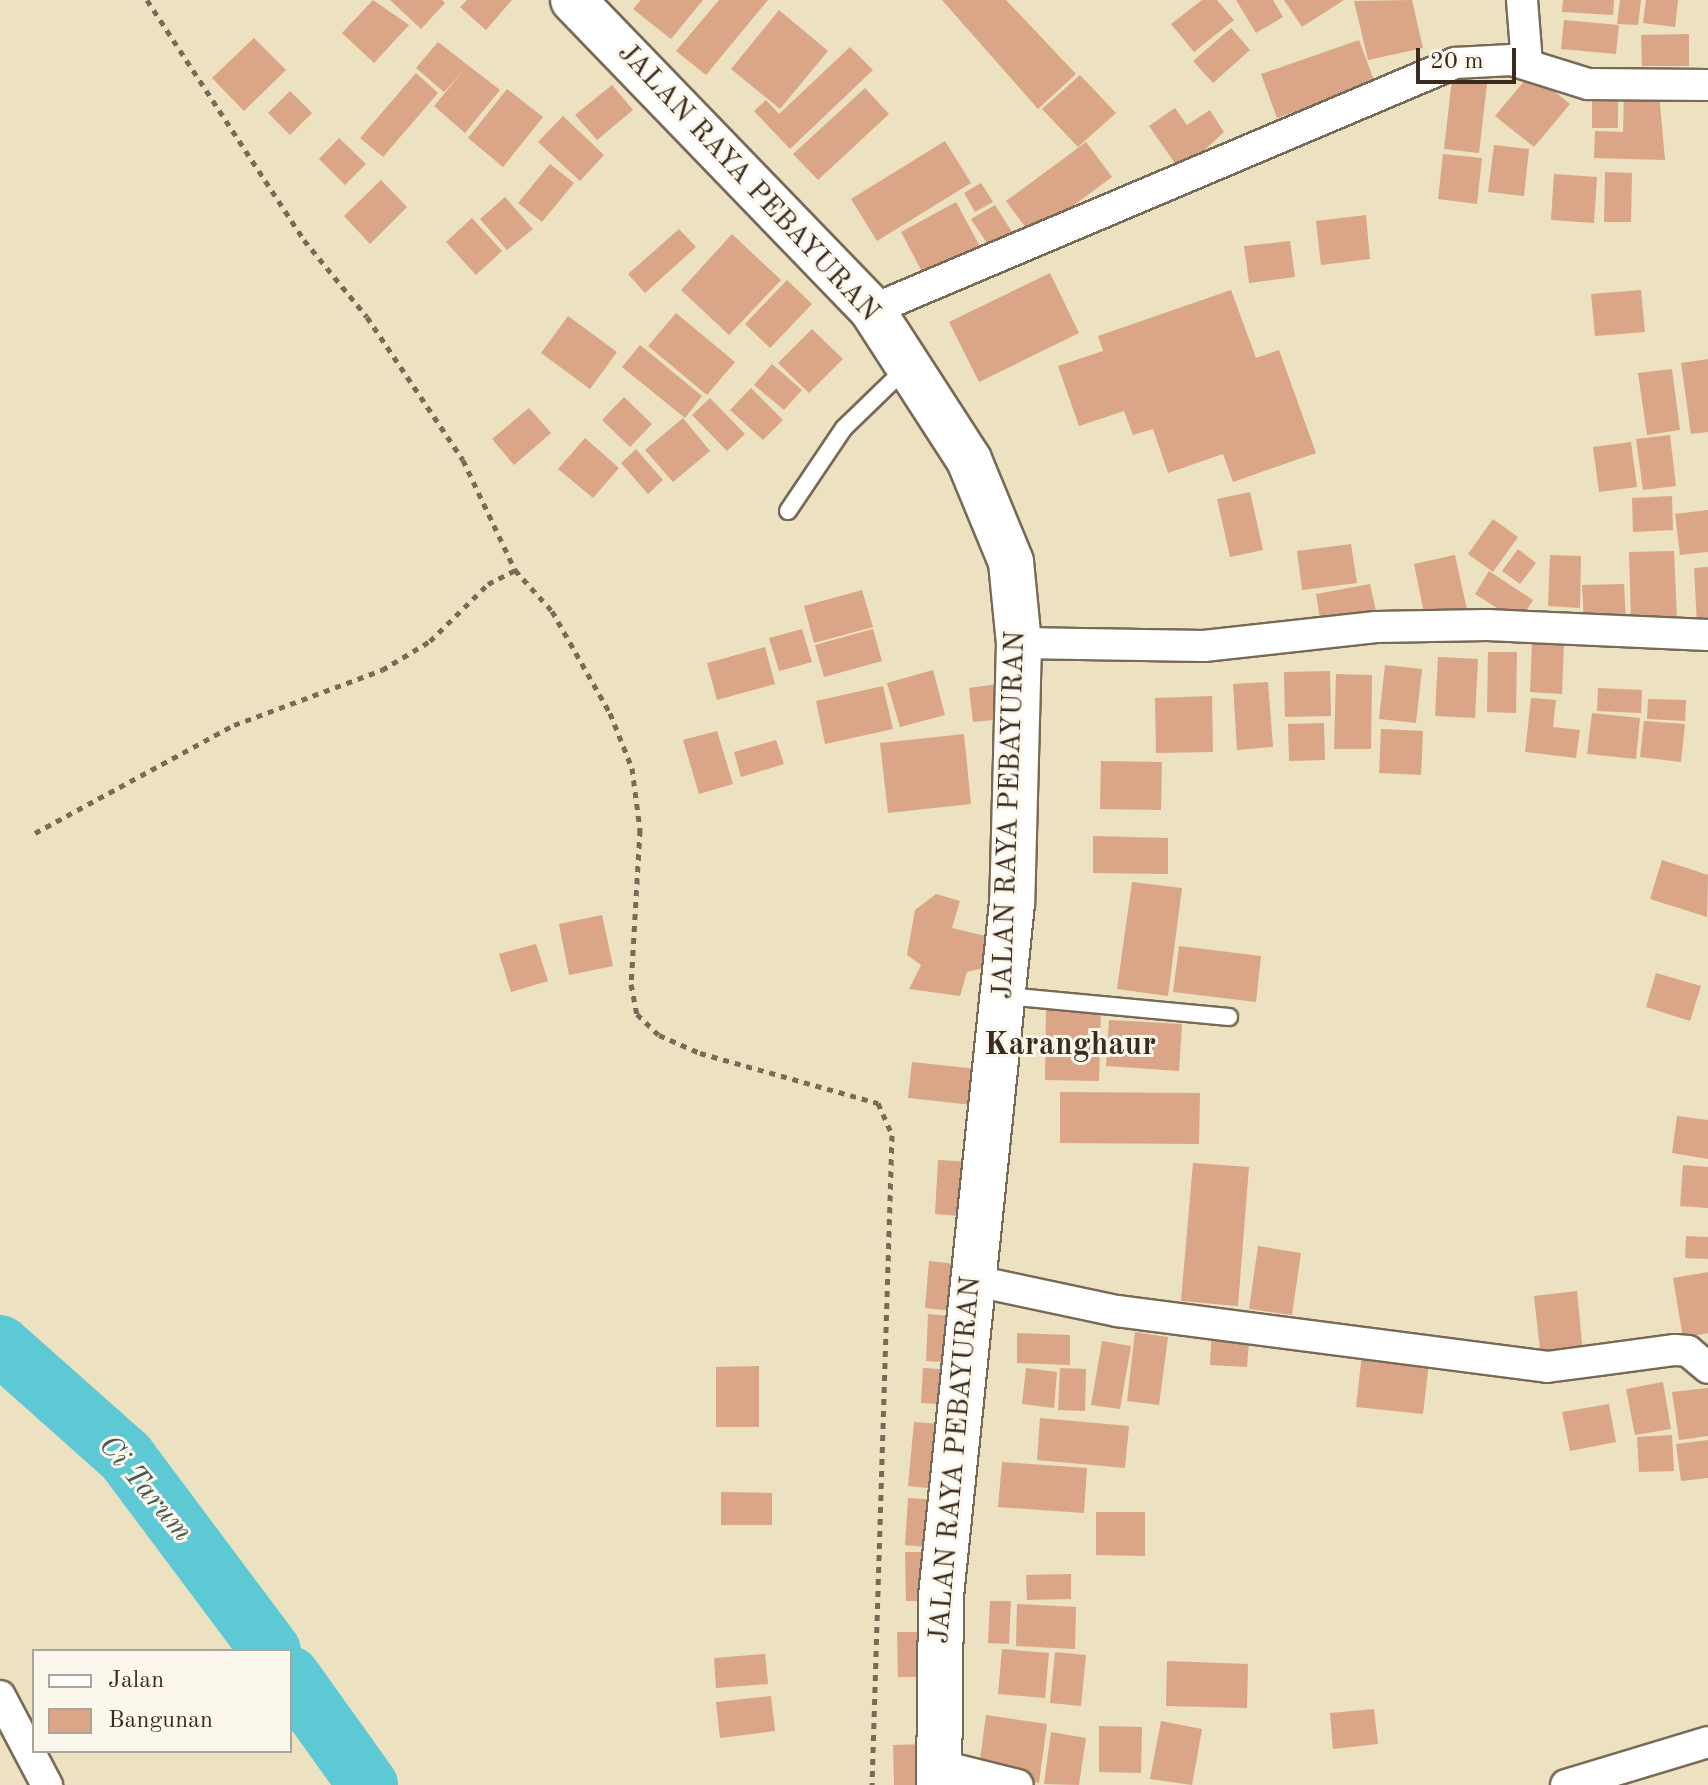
<!DOCTYPE html>
<style>
body{margin:0}
#map{position:relative;width:1708px;height:1785px;overflow:hidden;background:#ece1c0;font-family:"Old Standard TT",serif}
div>[style]{position:absolute}
.river>*{height:60px;margin:-30px;padding:0 30px;transform-origin:30px;border-radius:30px;background:#5dc9d4}
.building>*{inset:0;background:#daa687}
.path>*{height:5px;margin-top:-2.5px;transform-origin:0;background:repeating-linear-gradient(90deg,#796a57 0 6px,transparent 0 12px)}
.roads{filter:drop-shadow(2px 0 #796a57) drop-shadow(-2px 0 #796a57) drop-shadow(0 2px #796a57) drop-shadow(0 -2px #796a57)}
.service>*{height:16px;margin:-8px;padding:0 8px;transform-origin:8px;border-radius:8px;background:#fff}
.minor>*{height:30px;margin:-15px;padding:0 15px;transform-origin:15px;border-radius:15px;background:#fff}
.secondary>*{height:44px;margin:-22px;padding:0 22px;transform-origin:22px;border-radius:22px;background:#fff}
span{translate:-50% -50%;white-space:nowrap;text-align:center;line-height:1.15;-webkit-text-stroke:6px #fbf7ec;paint-order:stroke}
.street-label{font-size:28px;color:#3b2a1e}
.water-label{font-size:30px;color:#455a55;font-style:italic}
.quarter-label{font-size:32px;color:#3b2a1e;font-weight:700}
.legend{position:absolute;left:32px;top:1649px;width:260px;height:104px;box-sizing:border-box;background:#fbf7ec;border:2px solid #aea59a;margin:0;padding:10px 14px;list-style:none;font-size:24px;color:#3b2a1e}
.legend li{display:flex;align-items:center;gap:16px;height:40px}
.legend b{width:40px;border:2px solid #aea59a}
.scale{position:absolute;left:1416px;top:48px;width:100px;height:36px;box-sizing:border-box;border:4px solid #3b2a1e;border-top:0;padding-left:10px;font-size:24px;line-height:28px;white-space:nowrap;color:#3b2a1e;-webkit-text-stroke:6px #fbf7ec;paint-order:stroke}
</style>
<div id="map">
<div class="river">
<div style="left:0;top:1345px;width:169px;rotate:41.6deg"></div>
<div style="left:126px;top:1457px;width:242px;rotate:53.2deg"></div>
<div style="left:290px;top:1676px;width:134px;rotate:54.4deg"></div>
</div>
<div class="building">
<div style="clip-path:polygon(373px 0,409px 25px,374px 63px,342px 33px)"></div>
<div style="clip-path:polygon(390px 0,442px 0,445px 3px,421px 29px)"></div>
<div style="clip-path:polygon(467px 0,512px 0,486px 30px,460px 7px)"></div>
<div style="clip-path:polygon(641px 0,703px 0,671px 39px,633px 9px)"></div>
<div style="clip-path:polygon(719px 0,768px 0,706px 75px,676px 51px)"></div>
<div style="clip-path:polygon(942px 0,1006px 0,1076px 74px,1038px 109px)"></div>
<div style="clip-path:polygon(1202px 0,1217px 0,1234px 20px,1194px 52px,1171px 24px)"></div>
<div style="clip-path:polygon(1236px 0,1273px 0,1283px 17px,1256px 33px)"></div>
<div style="clip-path:polygon(1284px 0,1344px 0,1302px 27px)"></div>
<div style="clip-path:polygon(1412px 0,1423px 48px,1368px 60px,1354px 1px)"></div>
<div style="clip-path:polygon(1563px 0,1614px 0,1613px 15px,1562px 12px)"></div>
<div style="clip-path:polygon(1620px 0,1641px 0,1638px 25px,1617px 24px)"></div>
<div style="clip-path:polygon(1646px 0,1678px 0,1675px 27px,1643px 23px)"></div>
<div style="clip-path:polygon(779px 10px,828px 51px,780px 109px,731px 69px)"></div>
<div style="clip-path:polygon(1564px 20px,1619px 25px,1616px 54px,1561px 49px)"></div>
<div style="clip-path:polygon(1231px 28px,1250px 50px,1213px 83px,1193px 61px)"></div>
<div style="clip-path:polygon(1689px 34px,1689px 66px,1642px 66px,1641px 35px)"></div>
<div style="clip-path:polygon(254px 38px,286px 70px,244px 111px,212px 78px)"></div>
<div style="clip-path:polygon(1359px 40px,1375px 83px,1277px 118px,1261px 74px)"></div>
<div style="clip-path:polygon(438px 42px,500px 90px,465px 133px,434px 106px,464px 70px,444px 92px,416px 68px)"></div>
<div style="clip-path:polygon(850px 47px,873px 70px,790px 149px,754px 111px,766px 100px,779px 114px)"></div>
<div style="clip-path:polygon(416px 73px,438px 93px,383px 157px,360px 138px)"></div>
<div style="clip-path:polygon(1531px 73px,1570px 104px,1534px 147px,1495px 116px)"></div>
<div style="clip-path:polygon(1080px 75px,1116px 113px,1078px 147px,1042px 109px)"></div>
<div style="clip-path:polygon(1452px 79px,1487px 84px,1479px 153px,1444px 149px)"></div>
<div style="clip-path:polygon(612px 85px,633px 110px,597px 140px,575px 115px)"></div>
<div style="clip-path:polygon(865px 88px,889px 114px,818px 180px,793px 154px)"></div>
<div style="clip-path:polygon(507px 89px,543px 117px,503px 167px,468px 138px)"></div>
<div style="clip-path:polygon(290px 91px,312px 113px,290px 135px,268px 113px)"></div>
<div style="clip-path:polygon(1592px 92px,1618px 93px,1618px 128px,1592px 128px)"></div>
<div style="clip-path:polygon(1624px 92px,1659px 93px,1665px 160px,1594px 158px,1595px 131px,1623px 132px)"></div>
<div style="clip-path:polygon(1175px 108px,1187px 125px,1210px 110px,1224px 132px,1181px 172px,1149px 126px)"></div>
<div style="clip-path:polygon(563px 116px,604px 155px,580px 181px,538px 142px)"></div>
<div style="clip-path:polygon(339px 138px,366px 164px,345px 185px,319px 159px)"></div>
<div style="clip-path:polygon(945px 141px,971px 183px,877px 241px,851px 199px)"></div>
<div style="clip-path:polygon(1086px 142px,1112px 177px,1032px 236px,1006px 201px)"></div>
<div style="clip-path:polygon(1494px 145px,1529px 149px,1524px 196px,1488px 192px)"></div>
<div style="clip-path:polygon(1443px 154px,1482px 158px,1477px 204px,1438px 199px)"></div>
<div style="clip-path:polygon(550px 164px,574px 183px,542px 222px,518px 203px)"></div>
<div style="clip-path:polygon(1605px 172px,1632px 173px,1631px 222px,1604px 222px)"></div>
<div style="clip-path:polygon(1554px 174px,1597px 177px,1594px 223px,1551px 220px)"></div>
<div style="clip-path:polygon(381px 180px,407px 207px,370px 244px,344px 216px)"></div>
<div style="clip-path:polygon(981px 183px,993px 202px,975px 212px,964px 193px)"></div>
<div style="clip-path:polygon(505px 197px,533px 229px,507px 250px,480px 219px)"></div>
<div style="clip-path:polygon(956px 202px,983px 252px,927px 281px,901px 232px)"></div>
<div style="clip-path:polygon(995px 205px,1012px 232px,989px 246px,971px 219px)"></div>
<div style="clip-path:polygon(1366px 215px,1370px 259px,1321px 265px,1316px 221px)"></div>
<div style="clip-path:polygon(472px 218px,502px 251px,476px 275px,446px 242px)"></div>
<div style="clip-path:polygon(679px 229px,696px 247px,645px 293px,628px 274px)"></div>
<div style="clip-path:polygon(732px 234px,781px 280px,729px 335px,681px 290px)"></div>
<div style="clip-path:polygon(1290px 241px,1295px 277px,1249px 283px,1244px 246px)"></div>
<div style="clip-path:polygon(1050px 273px,1079px 333px,979px 382px,949px 322px)"></div>
<div style="clip-path:polygon(787px 280px,812px 304px,770px 348px,745px 324px)"></div>
<div style="clip-path:polygon(1231px 290px,1256px 358px,1279px 350px,1316px 453px,1233px 482px,1223px 454px,1168px 473px,1153px 429px,1133px 435px,1124px 411px,1079px 426px,1058px 366px,1103px 351px,1098px 336px)"></div>
<div style="clip-path:polygon(1641px 290px,1645px 332px,1595px 336px,1591px 294px)"></div>
<div style="clip-path:polygon(676px 313px,735px 362px,707px 395px,648px 346px)"></div>
<div style="clip-path:polygon(568px 316px,617px 352px,590px 389px,541px 353px)"></div>
<div style="clip-path:polygon(812px 329px,843px 359px,809px 393px,778px 363px)"></div>
<div style="clip-path:polygon(640px 345px,702px 396px,685px 418px,622px 367px)"></div>
<div style="clip-path:polygon(1708px 359px,1708px 432px,1691px 434px,1681px 363px)"></div>
<div style="clip-path:polygon(772px 364px,802px 390px,784px 410px,754px 385px)"></div>
<div style="clip-path:polygon(1672px 369px,1680px 430px,1647px 435px,1638px 373px)"></div>
<div style="clip-path:polygon(751px 388px,783px 420px,763px 440px,730px 410px)"></div>
<div style="clip-path:polygon(624px 397px,652px 424px,630px 447px,602px 420px)"></div>
<div style="clip-path:polygon(710px 398px,745px 434px,727px 451px,692px 415px)"></div>
<div style="clip-path:polygon(529px 408px,551px 433px,514px 465px,492px 439px)"></div>
<div style="clip-path:polygon(683px 418px,710px 451px,673px 482px,645px 450px)"></div>
<div style="clip-path:polygon(1670px 435px,1676px 486px,1643px 490px,1636px 439px)"></div>
<div style="clip-path:polygon(585px 438px,619px 468px,593px 498px,558px 469px)"></div>
<div style="clip-path:polygon(1631px 442px,1637px 487px,1599px 492px,1593px 447px)"></div>
<div style="clip-path:polygon(636px 449px,663px 480px,648px 494px,621px 463px)"></div>
<div style="clip-path:polygon(1250px 492px,1263px 550px,1230px 557px,1217px 499px)"></div>
<div style="clip-path:polygon(1672px 496px,1673px 530px,1633px 532px,1632px 498px)"></div>
<div style="clip-path:polygon(1708px 510px,1708px 552px,1680px 555px,1675px 514px)"></div>
<div style="clip-path:polygon(1493px 519px,1518px 537px,1493px 572px,1468px 554px)"></div>
<div style="clip-path:polygon(1351px 544px,1357px 583px,1302px 590px,1297px 551px)"></div>
<div style="clip-path:polygon(1518px 549px,1536px 563px,1520px 584px,1502px 571px)"></div>
<div style="clip-path:polygon(1674px 551px,1677px 618px,1631px 620px,1629px 552px)"></div>
<div style="clip-path:polygon(1455px 555px,1467px 610px,1425px 618px,1414px 564px)"></div>
<div style="clip-path:polygon(1550px 555px,1581px 556px,1580px 608px,1548px 606px)"></div>
<div style="clip-path:polygon(1708px 567px,1708px 624px,1697px 625px,1694px 568px)"></div>
<div style="clip-path:polygon(1489px 571px,1533px 600px,1519px 622px,1475px 594px)"></div>
<div style="clip-path:polygon(1370px 584px,1377px 616px,1321px 626px,1316px 594px)"></div>
<div style="clip-path:polygon(1624px 584px,1626px 620px,1584px 622px,1582px 585px)"></div>
<div style="clip-path:polygon(862px 590px,873px 627px,814px 643px,804px 606px)"></div>
<div style="clip-path:polygon(802px 629px,812px 662px,779px 671px,769px 638px)"></div>
<div style="clip-path:polygon(873px 629px,882px 661px,824px 677px,815px 645px)"></div>
<div style="clip-path:polygon(1532px 642px,1564px 643px,1562px 694px,1530px 692px)"></div>
<div style="clip-path:polygon(765px 647px,775px 684px,717px 700px,707px 663px)"></div>
<div style="clip-path:polygon(1488px 652px,1517px 652px,1516px 713px,1487px 712px)"></div>
<div style="clip-path:polygon(1438px 657px,1478px 659px,1475px 718px,1435px 716px)"></div>
<div style="clip-path:polygon(1385px 665px,1422px 669px,1416px 723px,1379px 719px)"></div>
<div style="clip-path:polygon(933px 670px,945px 715px,900px 727px,887px 683px)"></div>
<div style="clip-path:polygon(1330px 671px,1331px 716px,1285px 717px,1284px 672px)"></div>
<div style="clip-path:polygon(1336px 674px,1372px 675px,1371px 749px,1334px 749px)"></div>
<div style="clip-path:polygon(1268px 682px,1273px 747px,1237px 750px,1233px 684px)"></div>
<div style="clip-path:polygon(998px 684px,1003px 719px,973px 722px,969px 688px)"></div>
<div style="clip-path:polygon(883px 686px,893px 729px,825px 744px,816px 701px)"></div>
<div style="clip-path:polygon(1598px 688px,1642px 690px,1641px 713px,1597px 711px)"></div>
<div style="clip-path:polygon(1212px 696px,1213px 752px,1156px 753px,1155px 698px)"></div>
<div style="clip-path:polygon(1531px 698px,1556px 700px,1553px 727px,1580px 730px,1576px 758px,1525px 752px)"></div>
<div style="clip-path:polygon(1648px 699px,1686px 700px,1685px 721px,1647px 719px)"></div>
<div style="clip-path:polygon(1592px 713px,1640px 718px,1636px 759px,1587px 754px)"></div>
<div style="clip-path:polygon(1644px 721px,1685px 724px,1681px 762px,1640px 757px)"></div>
<div style="clip-path:polygon(1324px 723px,1325px 760px,1289px 761px,1288px 724px)"></div>
<div style="clip-path:polygon(1381px 729px,1423px 731px,1421px 775px,1379px 773px)"></div>
<div style="clip-path:polygon(717px 731px,733px 784px,699px 794px,683px 740px)"></div>
<div style="clip-path:polygon(964px 734px,971px 804px,888px 813px,880px 743px)"></div>
<div style="clip-path:polygon(776px 740px,784px 764px,741px 777px,734px 752px)"></div>
<div style="clip-path:polygon(1101px 761px,1162px 762px,1161px 810px,1100px 809px)"></div>
<div style="clip-path:polygon(1093px 836px,1168px 838px,1168px 874px,1093px 873px)"></div>
<div style="clip-path:polygon(1662px 860px,1708px 875px,1707px 917px,1650px 899px)"></div>
<div style="clip-path:polygon(1132px 882px,1182px 888px,1168px 996px,1117px 989px)"></div>
<div style="clip-path:polygon(936px 894px,960px 901px,952px 928px,990px 937px,983px 968px,967px 972px,960px 996px,909px 989px,921px 965px,907px 955px,915px 910px)"></div>
<div style="clip-path:polygon(602px 915px,613px 966px,569px 975px,559px 924px)"></div>
<div style="clip-path:polygon(536px 944px,548px 981px,511px 992px,499px 954px)"></div>
<div style="clip-path:polygon(1179px 946px,1261px 956px,1256px 1002px,1173px 992px)"></div>
<div style="clip-path:polygon(1656px 973px,1701px 986px,1690px 1021px,1646px 1007px)"></div>
<div style="clip-path:polygon(1046px 1008px,1101px 1010px,1099px 1081px,1045px 1080px)"></div>
<div style="clip-path:polygon(1109px 1020px,1182px 1024px,1179px 1071px,1106px 1066px)"></div>
<div style="clip-path:polygon(912px 1062px,977px 1069px,973px 1105px,908px 1098px)"></div>
<div style="clip-path:polygon(1060px 1092px,1200px 1093px,1199px 1144px,1060px 1143px)"></div>
<div style="clip-path:polygon(1677px 1116px,1708px 1120px,1708px 1159px,1672px 1153px)"></div>
<div style="clip-path:polygon(938px 1160px,975px 1162px,972px 1217px,935px 1214px)"></div>
<div style="clip-path:polygon(1193px 1163px,1249px 1167px,1238px 1306px,1181px 1301px)"></div>
<div style="clip-path:polygon(1683px 1165px,1708px 1167px,1708px 1208px,1680px 1206px)"></div>
<div style="clip-path:polygon(1686px 1236px,1708px 1237px,1708px 1259px,1685px 1258px)"></div>
<div style="clip-path:polygon(1258px 1246px,1301px 1253px,1292px 1315px,1249px 1309px)"></div>
<div style="clip-path:polygon(929px 1261px,957px 1264px,953px 1311px,925px 1308px)"></div>
<div style="clip-path:polygon(1708px 1272px,1708px 1333px,1683px 1338px,1673px 1278px)"></div>
<div style="clip-path:polygon(1577px 1291px,1583px 1354px,1541px 1359px,1534px 1296px)"></div>
<div style="clip-path:polygon(928px 1314px,962px 1317px,959px 1363px,926px 1361px)"></div>
<div style="clip-path:polygon(1212px 1327px,1250px 1329px,1247px 1367px,1210px 1365px)"></div>
<div style="clip-path:polygon(1135px 1332px,1168px 1337px,1159px 1405px,1127px 1401px)"></div>
<div style="clip-path:polygon(1017px 1333px,1070px 1335px,1070px 1365px,1017px 1363px)"></div>
<div style="clip-path:polygon(1102px 1341px,1131px 1346px,1120px 1409px,1091px 1405px)"></div>
<div style="clip-path:polygon(1362px 1354px,1429px 1362px,1423px 1414px,1356px 1407px)"></div>
<div style="clip-path:polygon(759px 1366px,759px 1427px,716px 1427px,716px 1367px)"></div>
<div style="clip-path:polygon(923px 1368px,956px 1370px,955px 1405px,921px 1403px)"></div>
<div style="clip-path:polygon(1026px 1368px,1057px 1372px,1054px 1408px,1022px 1404px)"></div>
<div style="clip-path:polygon(1060px 1368px,1086px 1369px,1085px 1411px,1058px 1410px)"></div>
<div style="clip-path:polygon(1663px 1382px,1671px 1429px,1635px 1435px,1626px 1389px)"></div>
<div style="clip-path:polygon(1708px 1388px,1708px 1436px,1679px 1440px,1672px 1392px)"></div>
<div style="clip-path:polygon(1609px 1404px,1616px 1442px,1570px 1451px,1562px 1412px)"></div>
<div style="clip-path:polygon(1040px 1418px,1129px 1426px,1125px 1468px,1037px 1460px)"></div>
<div style="clip-path:polygon(914px 1422px,953px 1425px,947px 1490px,908px 1486px)"></div>
<div style="clip-path:polygon(1672px 1435px,1674px 1471px,1639px 1472px,1637px 1437px)"></div>
<div style="clip-path:polygon(1708px 1440px,1708px 1478px,1681px 1481px,1676px 1444px)"></div>
<div style="clip-path:polygon(1002px 1462px,1087px 1468px,1084px 1513px,998px 1507px)"></div>
<div style="clip-path:polygon(721px 1492px,772px 1493px,772px 1525px,721px 1525px)"></div>
<div style="clip-path:polygon(908px 1498px,940px 1500px,936px 1548px,905px 1545px)"></div>
<div style="clip-path:polygon(1096px 1512px,1145px 1512px,1145px 1556px,1096px 1555px)"></div>
<div style="clip-path:polygon(905px 1552px,937px 1552px,938px 1601px,906px 1601px)"></div>
<div style="clip-path:polygon(1071px 1574px,1071px 1599px,1027px 1600px,1026px 1575px)"></div>
<div style="clip-path:polygon(990px 1601px,1011px 1601px,1009px 1644px,988px 1643px)"></div>
<div style="clip-path:polygon(1017px 1604px,1076px 1607px,1075px 1649px,1016px 1646px)"></div>
<div style="clip-path:polygon(897px 1632px,931px 1632px,932px 1677px,898px 1677px)"></div>
<div style="clip-path:polygon(1002px 1649px,1049px 1653px,1045px 1698px,998px 1694px)"></div>
<div style="clip-path:polygon(1055px 1652px,1086px 1655px,1081px 1706px,1050px 1703px)"></div>
<div style="clip-path:polygon(765px 1654px,768px 1684px,716px 1688px,714px 1658px)"></div>
<div style="clip-path:polygon(1167px 1661px,1248px 1664px,1247px 1708px,1166px 1706px)"></div>
<div style="clip-path:polygon(771px 1696px,775px 1731px,720px 1738px,716px 1702px)"></div>
<div style="clip-path:polygon(1374px 1709px,1378px 1744px,1333px 1749px,1330px 1713px)"></div>
<div style="clip-path:polygon(986px 1715px,1047px 1724px,1039px 1783px,978px 1774px)"></div>
<div style="clip-path:polygon(1161px 1721px,1202px 1729px,1192px 1785px,1150px 1779px)"></div>
<div style="clip-path:polygon(1099px 1726px,1142px 1727px,1141px 1773px,1099px 1772px)"></div>
<div style="clip-path:polygon(1051px 1732px,1086px 1738px,1079px 1785px,1044px 1784px)"></div>
<div style="clip-path:polygon(932px 1744px,932px 1785px,894px 1785px,893px 1745px)"></div>
</div>
<div class="path">
<div style="left:147px;top:0;width:287px;rotate:56.8deg"></div>
<div style="left:304px;top:240px;width:99px;rotate:50.7deg"></div>
<div style="left:367px;top:317px;width:172px;rotate:56.1deg"></div>
<div style="left:463px;top:460px;width:122px;rotate:64.7deg"></div>
<div style="left:515px;top:570px;width:55px;rotate:47.9deg"></div>
<div style="left:552px;top:611px;width:117px;rotate:60.4deg"></div>
<div style="left:610px;top:713px;width:59px;rotate:68.2deg"></div>
<div style="left:632px;top:768px;width:63px;rotate:82.6deg"></div>
<div style="left:640px;top:830px;width:154px;rotate:93.3deg"></div>
<div style="left:631px;top:984px;width:31px;rotate:79deg"></div>
<div style="left:637px;top:1014px;width:30px;rotate:44deg"></div>
<div style="left:659px;top:1035px;width:45px;rotate:23.7deg"></div>
<div style="left:700px;top:1053px;width:185px;rotate:15.7deg"></div>
<div style="left:878px;top:1103px;width:35px;rotate:66deg"></div>
<div style="left:892px;top:1135px;width:650px;rotate:91.76deg"></div>
<div style="left:35px;top:833px;width:226px;rotate:-28.5deg"></div>
<div style="left:234px;top:725px;width:158px;rotate:-20.4deg"></div>
<div style="left:382px;top:670px;width:56px;rotate:-31.1deg"></div>
<div style="left:430px;top:641px;width:81px;rotate:-44.5deg"></div>
<div style="left:488px;top:584px;width:30px;rotate:-27deg"></div>
</div>
<div class="roads">
<div class="service">
<div style="left:788px;top:511px;width:100px;rotate:-56deg"></div>
<div style="left:844px;top:428px;width:86px;rotate:-44.1deg"></div>
<div style="left:1006px;top:996px;width:224px;rotate:5.4deg"></div>
</div>
<div class="minor">
<div style="left:1522px;top:0;width:63px;rotate:85.5deg"></div>
<div style="left:872px;top:310px;width:633px;rotate:-22.96deg"></div>
<div style="left:1455px;top:63px;width:56px;rotate:-3.1deg"></div>
<div style="left:1511px;top:60px;width:81px;rotate:17.3deg"></div>
<div style="left:1588px;top:84px;width:120px;rotate:0.5deg"></div>
<div style="left:1019px;top:643px;width:185px;rotate:0.9deg"></div>
<div style="left:1204px;top:646px;width:173px;rotate:-6.3deg"></div>
<div style="left:1376px;top:627px;width:111px;rotate:-1deg"></div>
<div style="left:1487px;top:625px;width:221px;rotate:2.6deg"></div>
<div style="left:971px;top:1280px;width:149px;rotate:12deg"></div>
<div style="left:1117px;top:1311px;width:434px;rotate:7.4deg"></div>
<div style="left:1547px;top:1367px;width:129px;rotate:-7.6deg"></div>
<div style="left:1675px;top:1350px;width:13px;rotate:4deg"></div>
<div style="left:1688px;top:1351px;width:26px;rotate:40deg"></div>
<div style="left:0;top:1696px;width:101px;rotate:62.2deg"></div>
<div style="left:937px;top:1765px;width:83px;rotate:13.9deg"></div>
<div style="left:1566px;top:1785px;width:148px;rotate:-16.8deg"></div>
</div>
<div class="secondary">
<div style="left:573px;top:0;width:431px;rotate:46deg"></div>
<div style="left:872px;top:310px;width:179px;rotate:57.1deg"></div>
<div style="left:969px;top:460px;width:110px;rotate:67.6deg"></div>
<div style="left:1011px;top:562px;width:81px;rotate:84.4deg"></div>
<div style="left:1019px;top:643px;width:260px;rotate:91.5deg"></div>
<div style="left:1012px;top:903px;width:697px;rotate:95.85deg"></div>
<div style="left:941px;top:1596px;width:189px;rotate:90.6deg"></div>
</div>
</div>
<div class="street-label">
<span style="left:748px;top:183px;rotate:47deg">JALAN RAYA PEBAYURAN</span>
<span style="left:1010px;top:815px;rotate:-88deg">JALAN RAYA PEBAYURAN</span>
<span style="left:956px;top:1460px;rotate:-85deg">JALAN RAYA PEBAYURAN</span>
</div>
<div class="water-label">
<span style="left:145px;top:1489px;rotate:50deg">Ci Tarum</span>
</div>
<div class="quarter-label">
<span style="left:1070px;top:1046px">Karanghaur</span>
</div>
<ul class="legend">
<li><b style="height:10px;background:#fff"></b>Jalan</li>
<li><b style="height:22px;background:#daa687"></b>Bangunan</li>
</ul>
<div class="scale">20 m</div>
</div>
